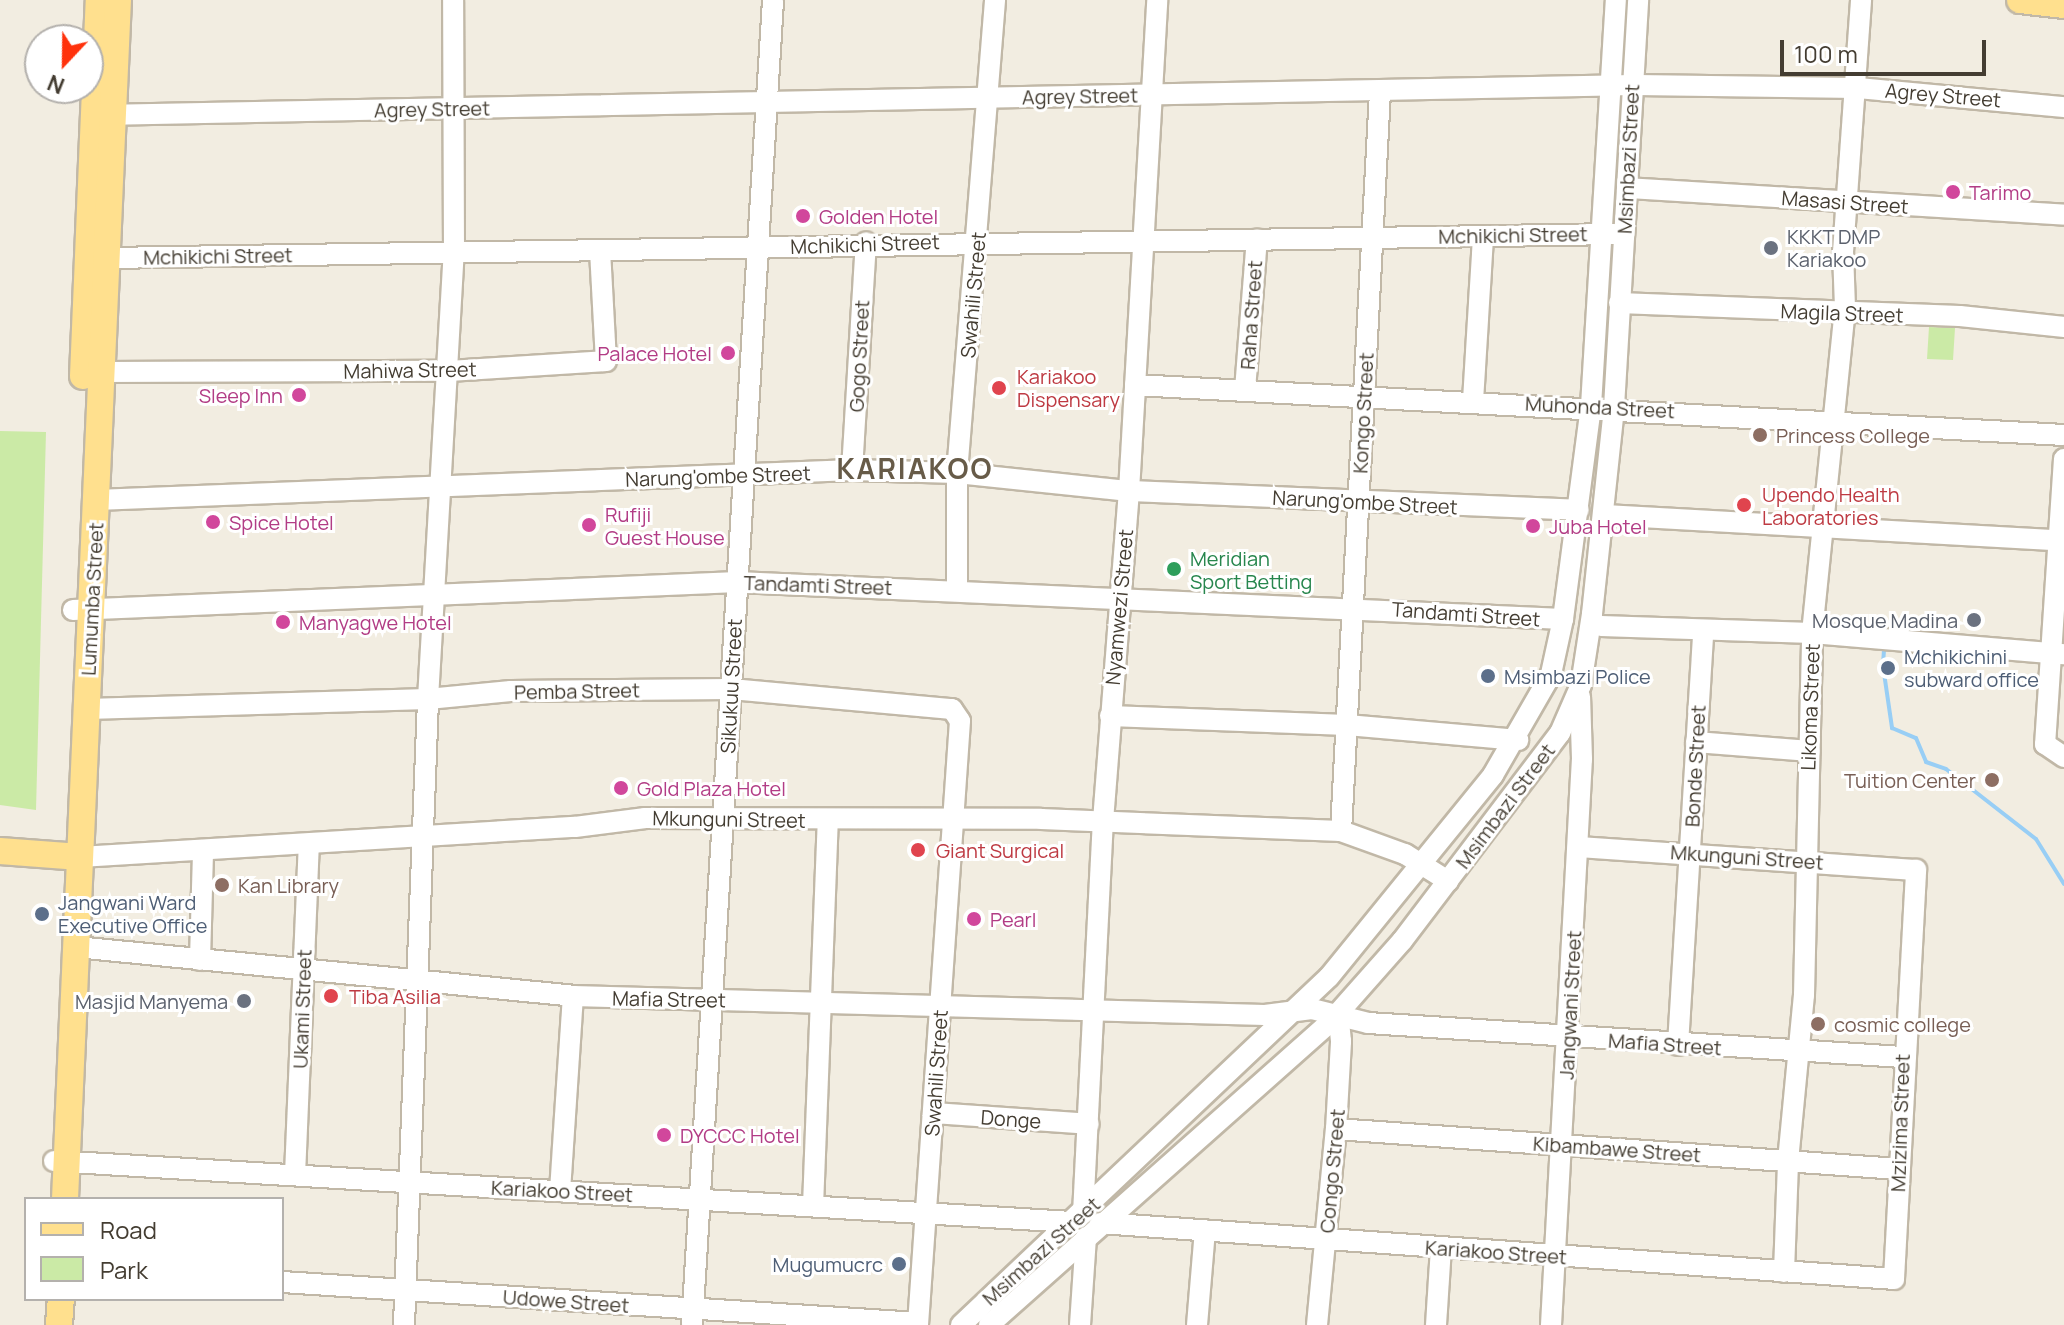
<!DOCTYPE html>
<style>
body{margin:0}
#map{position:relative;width:2064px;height:1325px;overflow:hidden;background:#f2ede1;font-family:Manrope,sans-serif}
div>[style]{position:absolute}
.green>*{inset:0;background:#cbeaa6}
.stream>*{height:4px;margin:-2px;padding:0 2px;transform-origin:2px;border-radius:2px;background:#98cef5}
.roads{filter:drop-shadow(2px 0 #c1b8a7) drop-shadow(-2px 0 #c1b8a7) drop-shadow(0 2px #c1b8a7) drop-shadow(0 -2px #c1b8a7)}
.minor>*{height:20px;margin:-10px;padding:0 10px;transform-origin:10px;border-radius:10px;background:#fff}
.major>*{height:26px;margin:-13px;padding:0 13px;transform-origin:13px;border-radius:13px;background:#ffe08e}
.dots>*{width:22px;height:22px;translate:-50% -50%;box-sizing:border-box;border:4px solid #fff;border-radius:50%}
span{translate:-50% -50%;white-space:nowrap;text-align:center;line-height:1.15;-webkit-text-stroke:6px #fff;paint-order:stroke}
.street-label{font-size:20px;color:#443d32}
.hotel-label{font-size:20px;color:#b23c85}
.left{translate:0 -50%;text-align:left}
.right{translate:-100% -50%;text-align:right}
.worship-label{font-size:20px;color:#5b616d}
.health-label{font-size:20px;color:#be3a42}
.education-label{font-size:20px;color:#785e54}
.leisure-label{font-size:20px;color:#27864d}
.service-label{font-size:20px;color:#4e5e75}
.district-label{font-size:28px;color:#675b48;font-weight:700;letter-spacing:2px}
.legend{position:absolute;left:24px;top:1197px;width:260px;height:104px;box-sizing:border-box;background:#fff;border:2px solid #b4b1ad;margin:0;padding:10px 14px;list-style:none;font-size:24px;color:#443d32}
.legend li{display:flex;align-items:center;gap:16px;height:40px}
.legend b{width:40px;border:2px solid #b4b1ad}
.north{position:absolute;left:24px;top:24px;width:80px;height:80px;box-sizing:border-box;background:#fff;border:2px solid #b4b1ad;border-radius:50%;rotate:202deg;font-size:22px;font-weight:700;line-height:32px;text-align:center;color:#443d32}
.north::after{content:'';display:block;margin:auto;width:28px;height:36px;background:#ff320c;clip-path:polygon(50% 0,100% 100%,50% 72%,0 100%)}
.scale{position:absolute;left:1780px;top:40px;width:206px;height:36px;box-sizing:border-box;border:4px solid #443d32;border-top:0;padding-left:10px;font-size:24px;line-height:28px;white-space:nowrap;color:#443d32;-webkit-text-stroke:6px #fff;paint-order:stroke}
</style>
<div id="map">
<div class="green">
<div style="clip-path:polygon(1929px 327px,1955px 328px,1953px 360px,1927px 359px)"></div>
<div style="clip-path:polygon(0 431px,46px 432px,36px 810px,0 805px)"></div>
</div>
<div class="stream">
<div style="left:1889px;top:648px;width:5px;rotate:158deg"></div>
<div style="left:1884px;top:650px;width:16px;rotate:94deg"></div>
<div style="left:1883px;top:666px;width:63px;rotate:81.7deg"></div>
<div style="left:1892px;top:728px;width:26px;rotate:23deg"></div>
<div style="left:1916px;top:738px;width:26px;rotate:67deg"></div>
<div style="left:1926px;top:762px;width:21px;rotate:19deg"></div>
<div style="left:1946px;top:769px;width:114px;rotate:37.9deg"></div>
<div style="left:2036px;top:839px;width:53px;rotate:58.1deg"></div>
<div style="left:1933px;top:653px;width:75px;rotate:3.8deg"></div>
</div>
<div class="roads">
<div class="minor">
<div style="left:101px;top:115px;width:1535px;rotate:-1.12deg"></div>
<div style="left:1636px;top:85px;width:222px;rotate:0.8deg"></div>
<div style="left:1858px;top:88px;width:207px;rotate:5.3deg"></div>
<div style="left:1627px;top:188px;width:438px;rotate:3.5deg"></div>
<div style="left:107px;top:258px;width:1508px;rotate:-0.91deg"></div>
<div style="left:1619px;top:303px;width:341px;rotate:2.2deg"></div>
<div style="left:1960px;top:316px;width:105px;rotate:6deg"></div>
<div style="left:102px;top:372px;width:347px;rotate:-0.2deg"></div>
<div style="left:449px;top:371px;width:157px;rotate:-3.6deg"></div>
<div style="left:606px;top:361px;width:111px;rotate:-93.1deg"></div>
<div style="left:1135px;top:385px;width:930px;rotate:3.08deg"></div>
<div style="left:1245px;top:390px;width:151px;rotate:-85.5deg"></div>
<div style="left:1473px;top:401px;width:165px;rotate:-86.5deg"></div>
<div style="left:2064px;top:459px;width:286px;rotate:93.8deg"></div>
<div style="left:2045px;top:744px;width:23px;rotate:34deg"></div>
<div style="left:852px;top:470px;width:228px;rotate:-86.5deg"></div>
<div style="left:96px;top:500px;width:757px;rotate:-2.27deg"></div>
<div style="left:852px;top:470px;width:105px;rotate:1.6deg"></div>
<div style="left:957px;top:473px;width:173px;rotate:6deg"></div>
<div style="left:1129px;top:491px;width:450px;rotate:2.4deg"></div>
<div style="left:1606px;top:515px;width:459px;rotate:3.2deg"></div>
<div style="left:957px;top:591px;width:118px;rotate:-90deg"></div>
<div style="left:957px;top:473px;width:475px;rotate:-85.4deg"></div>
<div style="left:73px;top:610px;width:665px;rotate:-2.41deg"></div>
<div style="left:737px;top:582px;width:827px;rotate:2.56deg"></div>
<div style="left:1601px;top:626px;width:211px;rotate:1.9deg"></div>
<div style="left:1812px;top:633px;width:253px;rotate:4.8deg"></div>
<div style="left:87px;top:709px;width:341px;rotate:-1.7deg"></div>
<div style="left:428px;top:699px;width:83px;rotate:-5.5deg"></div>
<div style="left:511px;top:691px;width:220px;rotate:-0.5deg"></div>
<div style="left:731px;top:689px;width:222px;rotate:5.2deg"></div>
<div style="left:952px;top:709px;width:14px;rotate:56deg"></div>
<div style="left:960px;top:721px;width:605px;rotate:93.98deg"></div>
<div style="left:1110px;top:716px;width:237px;rotate:2.2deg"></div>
<div style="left:1347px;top:725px;width:172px;rotate:5deg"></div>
<div style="left:1696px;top:742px;width:114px;rotate:4.5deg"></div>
<div style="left:1341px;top:831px;width:741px;rotate:-86.98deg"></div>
<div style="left:80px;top:857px;width:496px;rotate:-3.5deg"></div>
<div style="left:575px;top:827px;width:71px;rotate:-7.3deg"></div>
<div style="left:645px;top:818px;width:396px;rotate:0.1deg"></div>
<div style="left:1041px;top:819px;width:300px;rotate:2.3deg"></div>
<div style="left:1341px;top:831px;width:68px;rotate:19.8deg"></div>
<div style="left:1405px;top:854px;width:51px;rotate:32.1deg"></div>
<div style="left:76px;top:947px;width:499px;rotate:5.6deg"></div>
<div style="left:573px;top:996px;width:692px;rotate:1.57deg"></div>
<div style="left:1265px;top:1015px;width:47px;rotate:-7.3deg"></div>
<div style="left:1312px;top:1009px;width:58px;rotate:14deg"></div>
<div style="left:1368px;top:1023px;width:535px;rotate:3.64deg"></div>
<div style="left:200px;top:960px;width:110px;rotate:-88.4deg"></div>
<div style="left:1678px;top:1045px;width:414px;rotate:-86.5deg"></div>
<div style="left:933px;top:1113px;width:156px;rotate:4deg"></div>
<div style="left:1336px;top:1129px;width:563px;rotate:4.07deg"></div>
<div style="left:54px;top:1161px;width:1019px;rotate:3.43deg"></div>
<div style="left:295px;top:1175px;width:331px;rotate:-87.6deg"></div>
<div style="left:560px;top:1191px;width:195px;rotate:-86.2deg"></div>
<div style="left:813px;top:1206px;width:385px;rotate:-87.8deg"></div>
<div style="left:1083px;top:1214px;width:394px;rotate:-87.1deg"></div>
<div style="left:1103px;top:821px;width:331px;rotate:-85.5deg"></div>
<div style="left:1129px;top:491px;width:492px;rotate:-86.7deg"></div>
<div style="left:1100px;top:1223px;width:796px;rotate:4.03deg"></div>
<div style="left:1894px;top:1279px;width:410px;rotate:-86.9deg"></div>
<div style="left:1916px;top:870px;width:339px;rotate:-176.1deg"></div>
<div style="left:1784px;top:1272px;width:111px;rotate:-87.9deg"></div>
<div style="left:1788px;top:1161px;width:167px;rotate:-84.5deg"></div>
<div style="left:1804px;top:995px;width:362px;rotate:-88.7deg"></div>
<div style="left:1812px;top:633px;width:327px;rotate:-84.2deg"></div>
<div style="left:1845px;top:308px;width:56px;rotate:-92deg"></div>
<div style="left:1843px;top:252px;width:253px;rotate:-85.9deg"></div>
<div style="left:282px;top:1282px;width:637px;rotate:3.69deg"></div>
<div style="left:404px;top:1325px;width:626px;rotate:-87.8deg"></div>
<div style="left:428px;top:699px;width:448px;rotate:-86.7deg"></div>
<div style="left:454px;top:252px;width:252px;rotate:-90.2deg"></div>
<div style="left:692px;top:1325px;width:1327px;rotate:-86.5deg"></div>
<div style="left:961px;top:1325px;width:506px;rotate:-43.4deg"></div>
<div style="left:1329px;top:977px;width:260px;rotate:-50.9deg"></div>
<div style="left:1493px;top:775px;width:116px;rotate:-60.1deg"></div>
<div style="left:1551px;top:674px;width:56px;rotate:-77.7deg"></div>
<div style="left:1563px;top:619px;width:215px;rotate:-82.5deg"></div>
<div style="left:1591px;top:406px;width:407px;rotate:-86.5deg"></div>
<div style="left:989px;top:1325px;width:459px;rotate:-41.6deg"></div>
<div style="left:1332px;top:1020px;width:106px;rotate:-48.5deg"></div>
<div style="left:1402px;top:941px;width:261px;rotate:-52.8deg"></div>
<div style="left:1560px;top:733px;width:52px;rotate:-66.4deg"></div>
<div style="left:1581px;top:685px;width:72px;rotate:-81.2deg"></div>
<div style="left:1592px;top:614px;width:208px;rotate:-83.9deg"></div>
<div style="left:1614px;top:407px;width:408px;rotate:-86.6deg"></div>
<div style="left:1080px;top:1325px;width:88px;rotate:-86.1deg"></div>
<div style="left:1197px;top:1325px;width:95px;rotate:-85.2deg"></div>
<div style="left:1317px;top:1325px;width:197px;rotate:-84.5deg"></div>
<div style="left:1336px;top:1129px;width:88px;rotate:-86.7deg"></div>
<div style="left:1341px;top:1041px;width:18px;rotate:-96deg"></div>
<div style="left:1339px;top:1023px;width:8px;rotate:-157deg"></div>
<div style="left:1436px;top:1325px;width:77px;rotate:-86.3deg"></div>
<div style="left:1551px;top:1325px;width:567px;rotate:-86.87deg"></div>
<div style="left:1582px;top:759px;width:62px;rotate:-91.8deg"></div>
</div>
<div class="major">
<div style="left:2020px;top:0;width:44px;rotate:6.5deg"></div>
<div style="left:83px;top:376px;width:376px;rotate:-87.6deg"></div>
<div style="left:0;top:851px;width:80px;rotate:4.3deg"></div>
<div style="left:65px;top:1199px;width:1200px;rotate:-87.47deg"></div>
<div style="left:59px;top:1325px;width:26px;rotate:-86deg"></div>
</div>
</div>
<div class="dots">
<div style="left:1953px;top:192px;background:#d1479c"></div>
<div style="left:803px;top:216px;background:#d1479c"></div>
<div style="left:1771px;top:248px;background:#6b7280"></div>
<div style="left:728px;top:353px;background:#d1479c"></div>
<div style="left:999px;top:388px;background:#e0444e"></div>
<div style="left:299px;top:395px;background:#d1479c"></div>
<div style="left:1760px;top:435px;background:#8d6e63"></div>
<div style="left:1744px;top:505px;background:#e0444e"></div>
<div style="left:213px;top:522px;background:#d1479c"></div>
<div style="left:589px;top:525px;background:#d1479c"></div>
<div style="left:1533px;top:526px;background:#d1479c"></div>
<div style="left:1174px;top:569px;background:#2e9e5b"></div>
<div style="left:1974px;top:620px;background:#6b7280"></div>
<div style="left:283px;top:622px;background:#d1479c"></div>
<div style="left:1888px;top:668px;background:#5c6f8a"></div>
<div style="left:1488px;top:676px;background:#5c6f8a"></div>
<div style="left:1992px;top:780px;background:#8d6e63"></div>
<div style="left:621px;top:788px;background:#d1479c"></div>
<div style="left:918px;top:850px;background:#e0444e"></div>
<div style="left:222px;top:885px;background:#8d6e63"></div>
<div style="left:42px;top:914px;background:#5c6f8a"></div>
<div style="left:974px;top:919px;background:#d1479c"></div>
<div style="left:331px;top:996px;background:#e0444e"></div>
<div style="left:244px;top:1001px;background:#6b7280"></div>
<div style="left:1818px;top:1024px;background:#8d6e63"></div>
<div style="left:664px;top:1135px;background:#d1479c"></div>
<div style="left:899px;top:1264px;background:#5c6f8a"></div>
</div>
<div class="street-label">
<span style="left:1943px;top:95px;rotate:5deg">Agrey Street</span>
<span style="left:1080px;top:96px;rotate:-1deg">Agrey Street</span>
<span style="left:432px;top:109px;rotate:-1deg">Agrey Street</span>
<span style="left:1628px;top:159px;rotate:-87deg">Msimbazi Street</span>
<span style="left:1845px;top:202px;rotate:4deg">Masasi Street</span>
<span style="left:1513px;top:235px;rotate:-1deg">Mchikichi Street</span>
<span style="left:865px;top:244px;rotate:-2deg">Mchikichi Street</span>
<span style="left:218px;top:256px;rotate:-1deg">Mchikichi Street</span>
<span style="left:973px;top:295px;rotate:-85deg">Swahili Street</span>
<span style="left:1842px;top:313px;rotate:2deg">Magila Street</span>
<span style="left:1251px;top:315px;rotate:-86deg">Raha Street</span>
<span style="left:859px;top:356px;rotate:-87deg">Gogo Street</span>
<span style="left:410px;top:370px;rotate:-1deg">Mahiwa Street</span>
<span style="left:1600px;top:407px;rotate:3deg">Muhonda Street</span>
<span style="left:1363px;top:413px;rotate:-87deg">Kongo Street</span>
<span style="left:718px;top:476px;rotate:-2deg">Narung'ombe Street</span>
<span style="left:1365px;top:502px;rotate:3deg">Narung'ombe Street</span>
<span style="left:818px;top:585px;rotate:2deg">Tandamti Street</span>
<span style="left:92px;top:599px;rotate:-87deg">Lumumba Street</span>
<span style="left:1119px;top:607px;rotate:-85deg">Nyamwezi Street</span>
<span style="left:1466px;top:614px;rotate:4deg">Tandamti Street</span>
<span style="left:731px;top:686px;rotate:-87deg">Sikukuu Street</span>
<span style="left:577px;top:691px;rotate:-1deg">Pemba Street</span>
<span style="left:1810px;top:707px;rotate:-88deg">Likoma Street</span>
<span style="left:1695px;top:766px;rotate:-87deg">Bonde Street</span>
<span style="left:1505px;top:806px;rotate:-53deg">Msimbazi Street</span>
<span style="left:729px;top:819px;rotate:1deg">Mkunguni Street</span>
<span style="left:1747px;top:857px;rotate:4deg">Mkunguni Street</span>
<span style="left:669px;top:999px;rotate:1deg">Mafia Street</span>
<span style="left:1570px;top:1005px;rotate:-87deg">Jangwani Street</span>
<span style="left:302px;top:1009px;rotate:-88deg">Ukami Street</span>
<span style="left:1665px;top:1044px;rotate:4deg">Mafia Street</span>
<span style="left:936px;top:1073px;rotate:-86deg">Swahili Street</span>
<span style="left:1011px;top:1119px;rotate:4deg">Donge</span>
<span style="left:1900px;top:1123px;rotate:-88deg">Mzizima Street</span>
<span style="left:1617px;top:1149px;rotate:4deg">Kibambawe Street</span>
<span style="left:1332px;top:1171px;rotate:-85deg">Congo Street</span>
<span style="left:562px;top:1191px;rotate:3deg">Kariakoo Street</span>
<span style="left:1041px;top:1251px;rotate:-42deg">Msimbazi Street</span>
<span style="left:1496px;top:1252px;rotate:4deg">Kariakoo Street</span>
<span style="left:566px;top:1301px;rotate:4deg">Udowe Street</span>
</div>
<div class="hotel-label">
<span class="left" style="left:1969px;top:192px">Tarimo</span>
<span class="left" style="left:819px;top:216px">Golden Hotel</span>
<span class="right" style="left:712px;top:353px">Palace Hotel</span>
<span class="right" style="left:283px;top:395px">Sleep Inn</span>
<span class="left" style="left:605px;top:526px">Rufiji<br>Guest House</span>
<span class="left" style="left:229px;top:522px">Spice Hotel</span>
<span class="left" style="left:1549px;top:526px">Juba Hotel</span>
<span class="left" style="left:299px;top:622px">Manyagwe Hotel</span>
<span class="left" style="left:637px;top:788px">Gold Plaza Hotel</span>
<span class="left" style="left:990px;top:919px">Pearl</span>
<span class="left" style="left:680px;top:1135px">DYCCC Hotel</span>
</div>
<div class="worship-label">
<span class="left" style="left:1787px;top:248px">KKKT DMP<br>Kariakoo</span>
<span class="right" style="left:1958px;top:620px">Mosque Madina</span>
<span class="right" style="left:228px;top:1001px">Masjid Manyema</span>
</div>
<div class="health-label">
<span class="left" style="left:1017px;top:388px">Kariakoo<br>Dispensary</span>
<span class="left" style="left:1762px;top:506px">Upendo Health<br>Laboratories</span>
<span class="left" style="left:936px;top:850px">Giant Surgical</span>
<span class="left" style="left:349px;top:996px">Tiba Asilia</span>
</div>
<div class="education-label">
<span class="left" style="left:1776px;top:435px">Princess College</span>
<span class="right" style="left:1976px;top:780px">Tuition Center</span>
<span class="left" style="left:238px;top:885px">Kan Library</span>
<span class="left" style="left:1834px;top:1024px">cosmic college</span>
</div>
<div class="leisure-label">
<span class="left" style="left:1190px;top:570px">Meridian<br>Sport Betting</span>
</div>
<div class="service-label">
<span class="left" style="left:1904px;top:668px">Mchikichini<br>subward office</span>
<span class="left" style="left:1504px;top:676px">Msimbazi Police</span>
<span class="left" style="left:58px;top:914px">Jangwani Ward<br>Executive Office</span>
<span class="right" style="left:883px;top:1264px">Mugumucrc</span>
</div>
<div class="district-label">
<span style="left:915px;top:468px">KARIAKOO</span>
</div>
<ul class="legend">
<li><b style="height:10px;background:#ffe08e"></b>Road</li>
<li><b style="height:22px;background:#cbeaa6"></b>Park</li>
</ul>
<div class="north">N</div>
<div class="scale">100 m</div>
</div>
